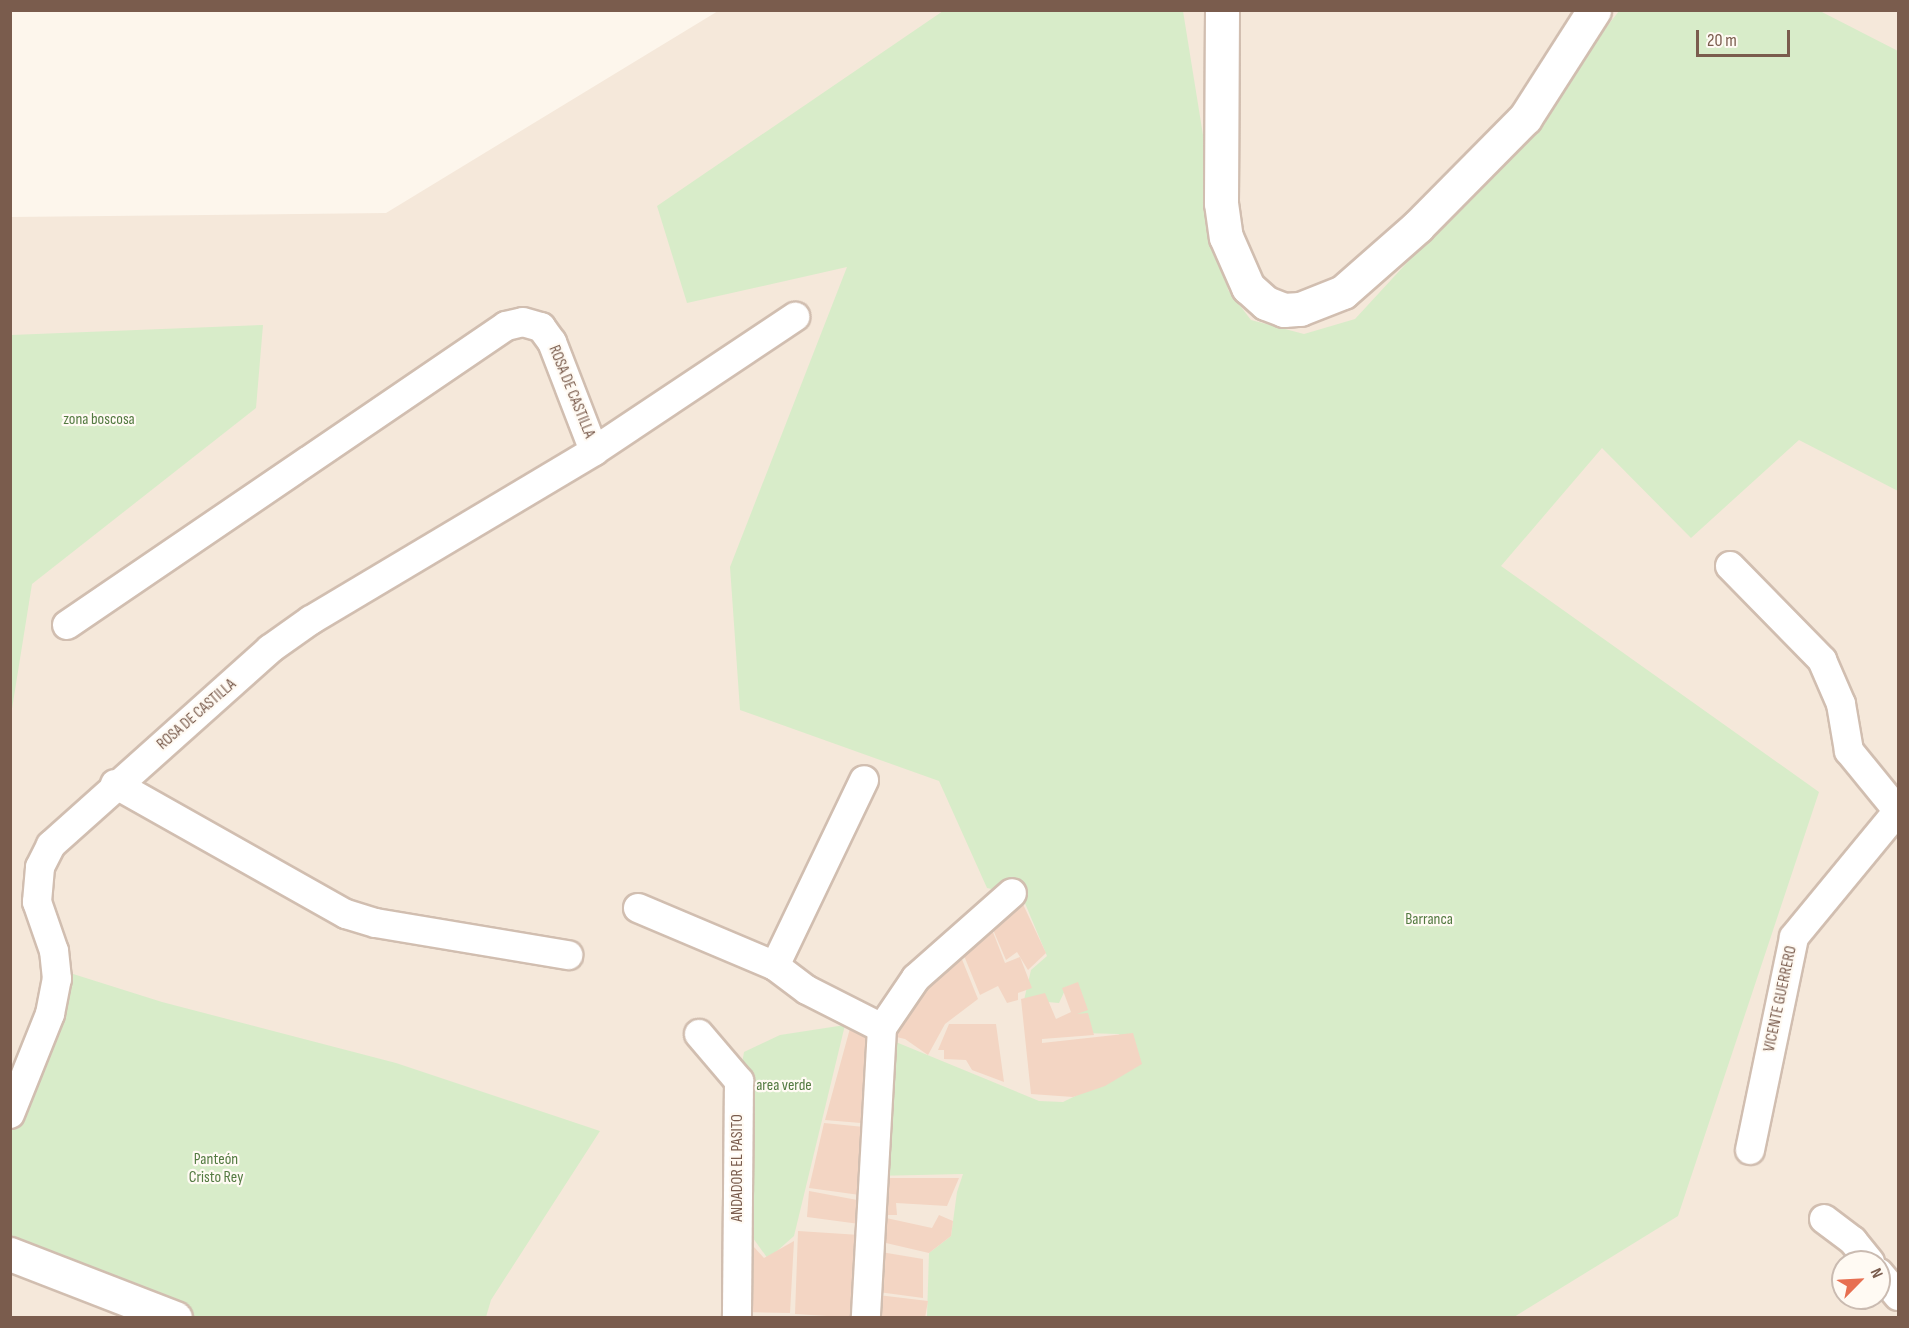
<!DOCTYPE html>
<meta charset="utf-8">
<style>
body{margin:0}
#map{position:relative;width:1909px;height:1328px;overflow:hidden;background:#fdf6ec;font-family:"Sofia Sans Condensed",sans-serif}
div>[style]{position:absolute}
.residential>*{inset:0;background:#f5e8da}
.green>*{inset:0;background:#d8ecc9}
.building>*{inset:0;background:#f3d5c3}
.roads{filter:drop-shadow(2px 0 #d1beb0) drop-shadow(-2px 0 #d1beb0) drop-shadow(0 2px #d1beb0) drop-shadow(0 -2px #d1beb0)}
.street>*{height:28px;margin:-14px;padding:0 14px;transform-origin:14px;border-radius:14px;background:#fff}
.secondary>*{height:33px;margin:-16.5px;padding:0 16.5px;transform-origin:16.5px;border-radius:16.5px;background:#fff}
span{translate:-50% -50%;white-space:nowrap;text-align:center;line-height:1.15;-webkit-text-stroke:4.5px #fffaf3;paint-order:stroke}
.street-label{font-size:16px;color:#7a5c4d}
.park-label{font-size:16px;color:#537a41}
.frame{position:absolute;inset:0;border:12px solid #7a5c4d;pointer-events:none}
.north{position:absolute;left:1831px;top:1250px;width:60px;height:60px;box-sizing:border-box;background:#fffaf3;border:2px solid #cabbb1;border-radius:50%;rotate:66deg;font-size:16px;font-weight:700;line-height:24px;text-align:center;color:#7a5c4d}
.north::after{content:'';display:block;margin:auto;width:21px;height:27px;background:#e76f51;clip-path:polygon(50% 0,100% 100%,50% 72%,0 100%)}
.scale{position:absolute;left:1696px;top:30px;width:94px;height:27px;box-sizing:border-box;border:3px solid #7a5c4d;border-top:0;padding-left:8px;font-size:18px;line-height:21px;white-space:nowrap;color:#7a5c4d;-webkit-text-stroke:4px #fffaf3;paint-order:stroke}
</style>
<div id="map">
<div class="residential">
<div style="clip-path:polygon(evenodd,718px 11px,1898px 11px,1898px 1317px,11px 1317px,10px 217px,386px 213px,718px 11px,1843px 1262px,1879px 1262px,1879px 1298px,1843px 1298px,1843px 1262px)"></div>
</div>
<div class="green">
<div style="clip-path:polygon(943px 11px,1183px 11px,1228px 290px,1251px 320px,1304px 334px,1355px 319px,1510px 151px,1619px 11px,1820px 11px,1898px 51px,1898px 491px,1799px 440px,1691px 538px,1602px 448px,1501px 566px,1819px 792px,1678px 1216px,1514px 1317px,927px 1317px,929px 1253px,951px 1236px,957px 1192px,963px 1174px,873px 1176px,891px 1040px,1039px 1101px,1063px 1102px,1133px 1068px,1119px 1034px,1081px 1033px,1067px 986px,1059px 1003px,1024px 1000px,1031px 970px,1047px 956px,1022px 896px,987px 888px,939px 781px,740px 710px,730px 567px,847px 267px,687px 303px,657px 206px)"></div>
<div style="clip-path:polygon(263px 325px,256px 408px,32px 584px,11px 715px,11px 335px)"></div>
<div style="clip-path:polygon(70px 973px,162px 1002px,396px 1063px,600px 1131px,491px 1300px,486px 1317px,183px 1318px,11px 1249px,10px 1126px)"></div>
<div style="clip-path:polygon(845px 1025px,794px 1236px,768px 1259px,728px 1203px,728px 1143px,744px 1052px,780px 1035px)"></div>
</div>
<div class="building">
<div style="clip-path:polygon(1021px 900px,1046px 953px,1028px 970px,1017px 952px,1006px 960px,988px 918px)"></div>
<div style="clip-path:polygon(991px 927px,1005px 963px,1020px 957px,1032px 988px,1018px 993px,1018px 1000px,1007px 1003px,998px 986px,980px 995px,958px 941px)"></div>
<div style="clip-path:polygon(957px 947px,978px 999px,945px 1024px,928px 1055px,905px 1039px,892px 1036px,914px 988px)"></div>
<div style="clip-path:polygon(1078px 982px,1088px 1010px,1077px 1014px,1088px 1013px,1094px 1035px,1042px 1039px,1042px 1043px,1133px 1033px,1142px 1064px,1105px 1086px,1073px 1097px,1031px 1094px,1021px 999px,1045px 993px,1056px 1019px,1071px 1012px,1062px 988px)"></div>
<div style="clip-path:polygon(852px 1021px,873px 1031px,873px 1124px,825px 1120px)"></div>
<div style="clip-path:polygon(949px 1024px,996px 1024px,1004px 1082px,972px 1070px,966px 1060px,944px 1059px,944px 1050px,938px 1050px)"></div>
<div style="clip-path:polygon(824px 1123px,874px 1128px,867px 1196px,809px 1188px)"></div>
<div style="clip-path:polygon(878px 1178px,959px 1178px,947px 1206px,896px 1203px,897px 1215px,874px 1215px)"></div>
<div style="clip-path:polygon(809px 1191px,868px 1202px,867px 1225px,807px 1217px)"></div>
<div style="clip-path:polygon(939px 1215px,953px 1221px,951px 1236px,929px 1253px,886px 1243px,877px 1216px,932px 1228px)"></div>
<div style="clip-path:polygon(798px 1231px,860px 1235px,859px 1318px,795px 1314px)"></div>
<div style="clip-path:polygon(743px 1235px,764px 1258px,794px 1241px,790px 1313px,743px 1312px)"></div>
<div style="clip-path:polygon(875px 1251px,923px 1259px,923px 1298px,871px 1291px)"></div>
<div style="clip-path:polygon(878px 1295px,928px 1301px,925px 1318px,877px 1318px)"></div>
</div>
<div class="roads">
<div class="street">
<div style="left:1730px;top:566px;width:132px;rotate:45.6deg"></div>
<div style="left:1822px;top:660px;width:48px;rotate:66.6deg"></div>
<div style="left:1841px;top:704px;width:48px;rotate:80.3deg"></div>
<div style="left:1849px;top:751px;width:77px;rotate:50.8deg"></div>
<div style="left:67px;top:625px;width:531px;rotate:-34.26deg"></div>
<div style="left:506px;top:326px;width:17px;rotate:-13deg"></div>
<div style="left:523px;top:322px;width:19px;rotate:16deg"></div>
<div style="left:541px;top:327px;width:19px;rotate:54deg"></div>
<div style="left:552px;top:342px;width:117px;rotate:68.9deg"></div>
<div style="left:115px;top:784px;width:265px;rotate:29.4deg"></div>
<div style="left:346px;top:914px;width:31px;rotate:17deg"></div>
<div style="left:376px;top:923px;width:195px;rotate:9.5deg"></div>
<div style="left:638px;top:908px;width:149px;rotate:22.9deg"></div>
<div style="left:775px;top:966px;width:40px;rotate:37deg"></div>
<div style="left:807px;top:990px;width:84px;rotate:26.9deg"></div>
<div style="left:882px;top:1028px;width:290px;rotate:93.2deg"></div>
<div style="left:775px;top:966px;width:206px;rotate:-64.4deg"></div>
<div style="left:882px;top:1028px;width:60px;rotate:-55.8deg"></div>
<div style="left:916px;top:978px;width:128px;rotate:-41.5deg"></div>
<div style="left:699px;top:1034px;width:62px;rotate:49.6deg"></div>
<div style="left:739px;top:1081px;width:237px;rotate:90.5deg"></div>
<div style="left:10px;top:1114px;width:108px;rotate:-68.2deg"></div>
<div style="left:50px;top:1014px;width:36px;rotate:-79deg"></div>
<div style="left:57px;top:979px;width:28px;rotate:-96deg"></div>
<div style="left:54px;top:951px;width:52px;rotate:-109.1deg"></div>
<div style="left:37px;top:902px;width:35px;rotate:-85deg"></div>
<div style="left:40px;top:867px;width:25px;rotate:-63deg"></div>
<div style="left:51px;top:845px;width:294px;rotate:-41.8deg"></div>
<div style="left:270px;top:649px;width:50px;rotate:-35.3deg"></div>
<div style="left:311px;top:620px;width:330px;rotate:-30.8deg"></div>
<div style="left:594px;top:451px;width:242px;rotate:-33.7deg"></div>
<div style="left:1750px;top:1150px;width:217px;rotate:-78.3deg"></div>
<div style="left:1794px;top:937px;width:163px;rotate:-50.5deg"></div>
<div style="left:1824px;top:1219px;width:36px;rotate:37deg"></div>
<div style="left:1853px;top:1241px;width:27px;rotate:51deg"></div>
<div style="left:1879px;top:1273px;width:30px;rotate:50deg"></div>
</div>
<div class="secondary">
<div style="left:1222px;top:10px;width:193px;rotate:90.3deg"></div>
<div style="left:1221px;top:203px;width:34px;rotate:82deg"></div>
<div style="left:1226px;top:237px;width:55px;rotate:66.3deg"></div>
<div style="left:1248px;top:287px;width:24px;rotate:42deg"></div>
<div style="left:1266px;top:303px;width:19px;rotate:21deg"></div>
<div style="left:1284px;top:310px;width:16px;rotate:-4deg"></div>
<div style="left:1300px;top:309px;width:46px;rotate:-21.6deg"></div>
<div style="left:1343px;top:292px;width:100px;rotate:-41.3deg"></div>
<div style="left:1418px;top:226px;width:152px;rotate:-45.3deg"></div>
<div style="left:1525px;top:118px;width:128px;rotate:-57.4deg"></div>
<div style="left:10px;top:1254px;width:177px;rotate:21.2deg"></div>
</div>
</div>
<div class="street-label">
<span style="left:571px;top:392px;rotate:68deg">ROSA DE CASTILLA</span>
<span style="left:197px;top:715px;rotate:-41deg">ROSA DE CASTILLA</span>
<span style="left:1781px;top:999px;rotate:-78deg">VICENTE GUERRERO</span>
<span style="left:738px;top:1168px;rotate:-90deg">ANDADOR EL PASITO</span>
</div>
<div class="park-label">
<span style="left:99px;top:420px">zona boscosa</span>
<span style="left:1429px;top:920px">Barranca</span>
<span style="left:784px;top:1086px">area verde</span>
<span style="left:216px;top:1169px">Panteón<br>Cristo Rey</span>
</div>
<div class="frame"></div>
<div class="north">N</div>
<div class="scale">20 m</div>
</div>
